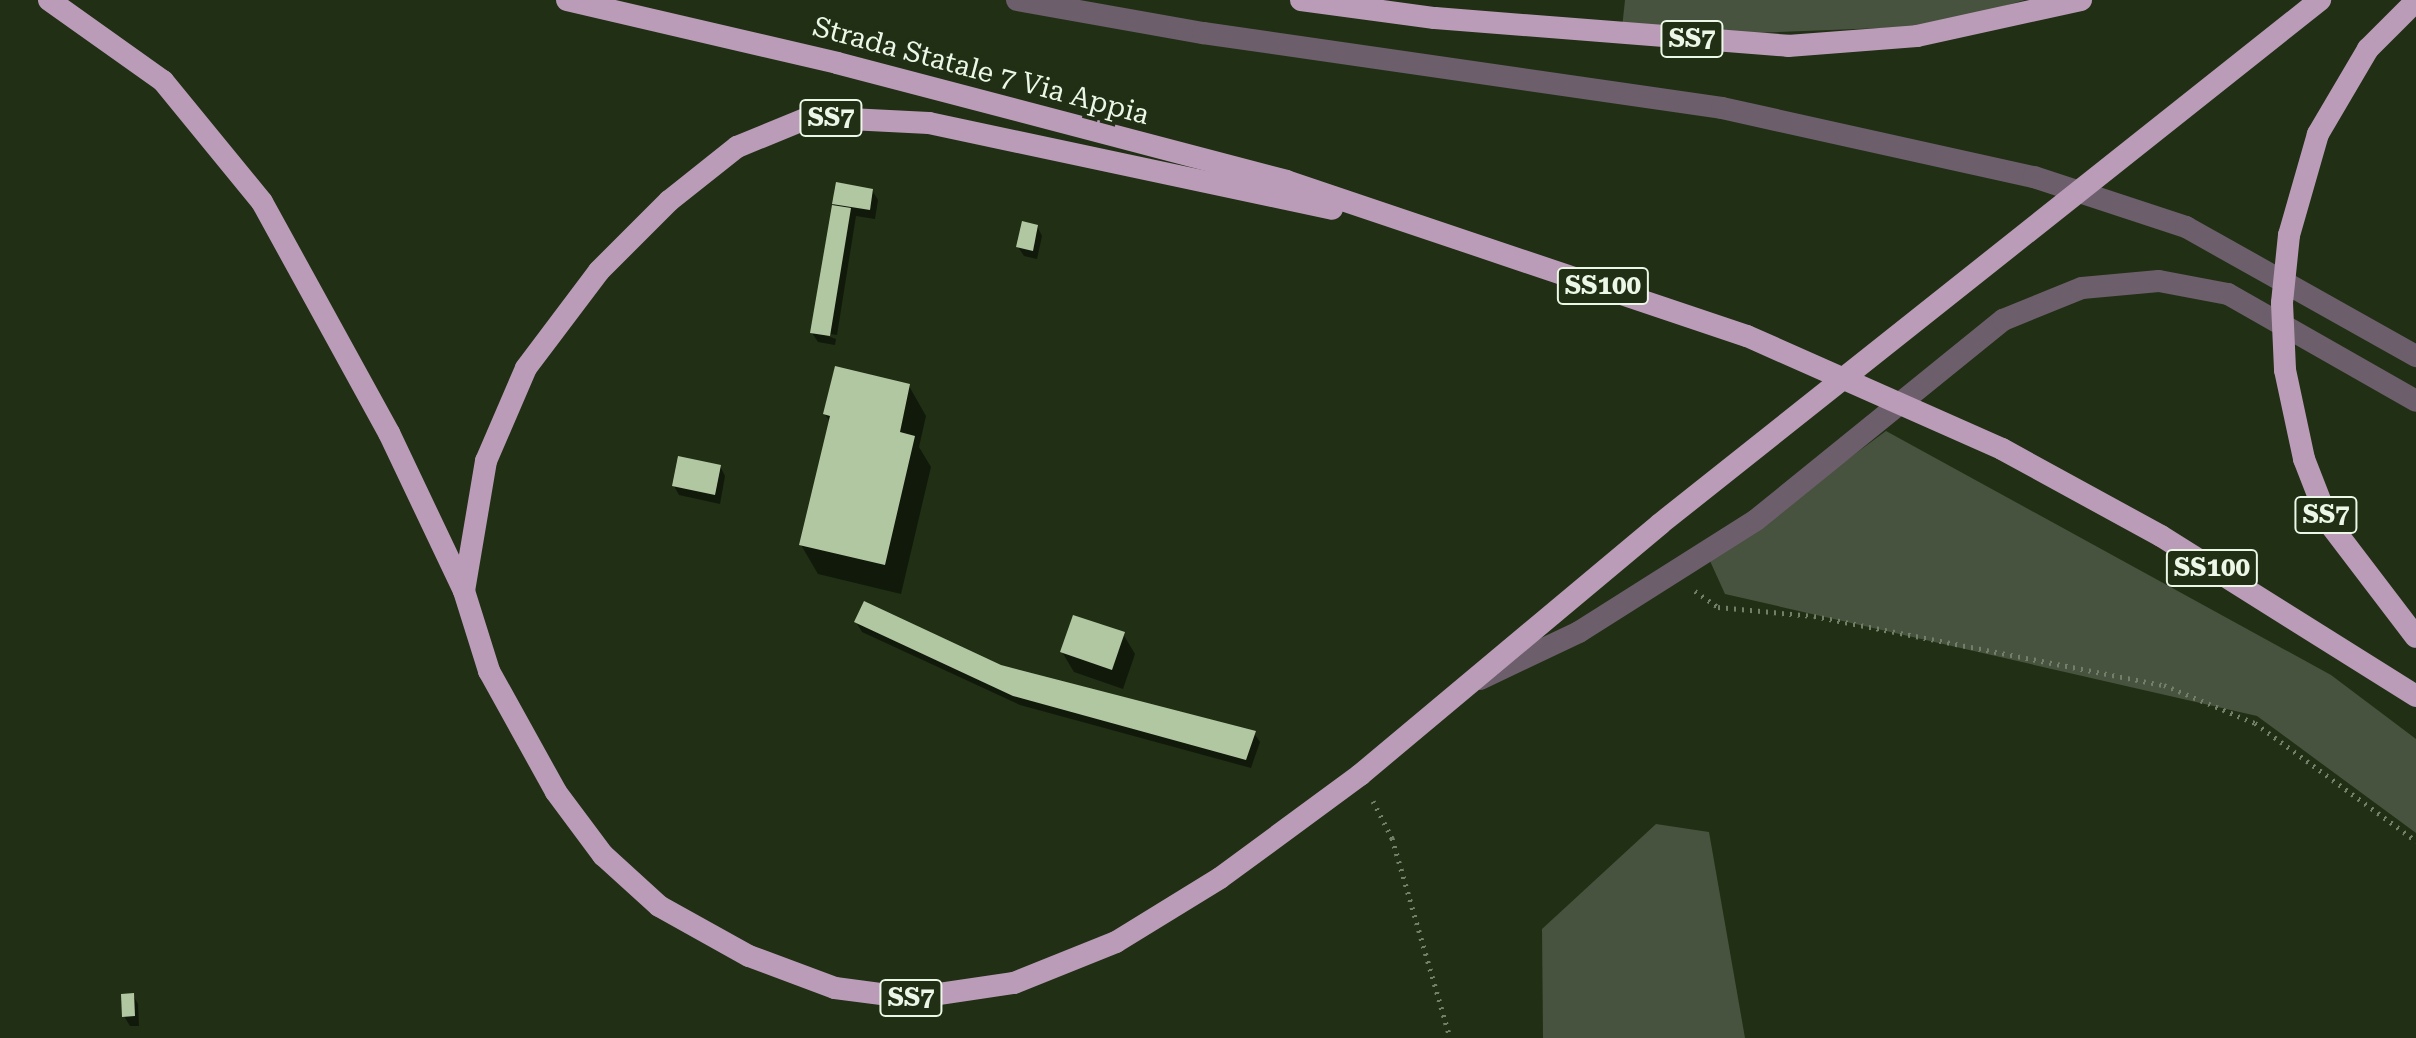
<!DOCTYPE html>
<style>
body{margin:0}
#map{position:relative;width:2416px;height:1038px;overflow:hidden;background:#212f15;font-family:"Roboto Serif",serif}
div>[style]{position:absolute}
.green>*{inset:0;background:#47533e}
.shadow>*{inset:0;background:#0007}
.building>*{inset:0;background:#b0c7a1}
.path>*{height:5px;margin-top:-2.5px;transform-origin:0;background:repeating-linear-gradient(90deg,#727f69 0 2px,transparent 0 8px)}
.tertiary>*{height:22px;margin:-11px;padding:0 11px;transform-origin:11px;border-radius:11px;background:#6c5e6b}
.trunk>*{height:22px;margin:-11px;padding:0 11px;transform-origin:11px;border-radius:11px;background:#ba9cb8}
span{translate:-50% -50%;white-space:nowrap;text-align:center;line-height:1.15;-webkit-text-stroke:8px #212f15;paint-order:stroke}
.shield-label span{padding:2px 6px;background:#212f15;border:2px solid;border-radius:6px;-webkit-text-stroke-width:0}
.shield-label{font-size:26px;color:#edf7e7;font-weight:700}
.street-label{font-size:28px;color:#edf7e7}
</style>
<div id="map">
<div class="green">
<div style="clip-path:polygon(1625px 0,2025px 0,1934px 26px,1621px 38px)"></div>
<div style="clip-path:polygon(1886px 431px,2331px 675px,2416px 739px,2416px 833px,2257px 716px,1725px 594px,1710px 561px)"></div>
<div style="clip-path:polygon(1656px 824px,1709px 832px,1745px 1038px,1543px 1038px,1542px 929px)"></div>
</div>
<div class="shadow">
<div style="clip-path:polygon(837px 184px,872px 190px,878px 200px,875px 219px,856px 216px,837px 335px,816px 332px,836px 339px,835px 345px,818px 342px,812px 333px)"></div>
<div style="clip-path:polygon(1037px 226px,1042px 236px,1037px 259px,1024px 256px,1018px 247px)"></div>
<div style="clip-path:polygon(909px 386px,926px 416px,919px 447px,931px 467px,901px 594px,818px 574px,801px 545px,830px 422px,825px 414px)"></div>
<div style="clip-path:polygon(720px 466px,725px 476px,720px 504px,679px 495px,674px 486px)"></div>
<div style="clip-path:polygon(856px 622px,1001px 667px,1254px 733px,1260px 742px,1251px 768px,1020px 705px,862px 632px)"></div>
<div style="clip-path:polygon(1123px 634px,1135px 654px,1123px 689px,1074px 672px,1062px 652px)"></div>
<div style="clip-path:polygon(133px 995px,138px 1004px,139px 1026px,130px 1026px,124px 1016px)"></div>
</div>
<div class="building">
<div style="clip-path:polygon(836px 182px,873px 189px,870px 210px,832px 204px)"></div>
<div style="clip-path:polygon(832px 205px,851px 208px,830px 336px,810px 333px)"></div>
<div style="clip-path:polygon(1022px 221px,1038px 225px,1033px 251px,1016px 247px)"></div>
<div style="clip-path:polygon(835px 366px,910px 384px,900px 432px,915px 436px,885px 565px,799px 545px,830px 416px,823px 414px)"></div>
<div style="clip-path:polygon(678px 456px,721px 465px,715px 495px,672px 486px)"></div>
<div style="clip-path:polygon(864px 601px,1001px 665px,1256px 731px,1246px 760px,1013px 696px,854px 622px)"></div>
<div style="clip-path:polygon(1073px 615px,1125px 632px,1112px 670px,1060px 652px)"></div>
<div style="clip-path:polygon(134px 993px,135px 1016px,122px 1017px,121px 994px)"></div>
</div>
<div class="path">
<div style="left:1695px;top:591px;width:28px;rotate:35deg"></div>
<div style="left:1718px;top:607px;width:96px;rotate:5.4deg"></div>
<div style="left:1814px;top:616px;width:357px;rotate:11.2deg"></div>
<div style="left:2164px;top:685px;width:99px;rotate:22.7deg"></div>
<div style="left:2255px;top:723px;width:200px;rotate:36.2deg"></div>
<div style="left:1373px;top:801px;width:42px;rotate:62.8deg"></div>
<div style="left:1392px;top:838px;width:208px;rotate:73.8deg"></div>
</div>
<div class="tertiary">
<div style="left:1017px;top:0;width:189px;rotate:10.1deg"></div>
<div style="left:1203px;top:33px;width:524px;rotate:8.22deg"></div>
<div style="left:1722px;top:108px;width:320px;rotate:12.5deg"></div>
<div style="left:2034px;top:177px;width:160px;rotate:18.2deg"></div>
<div style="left:2186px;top:227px;width:264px;rotate:29.3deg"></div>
<div style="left:1480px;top:679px;width:110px;rotate:-25.4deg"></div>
<div style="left:1579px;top:632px;width:209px;rotate:-32.3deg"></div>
<div style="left:1756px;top:520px;width:318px;rotate:-39deg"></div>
<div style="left:2003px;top:320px;width:85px;rotate:-22.1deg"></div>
<div style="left:2082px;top:288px;width:77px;rotate:-5.2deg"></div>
<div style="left:2159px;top:281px;width:70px;rotate:10.7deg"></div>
<div style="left:2228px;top:294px;width:216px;rotate:29.6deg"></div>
</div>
<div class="trunk">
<div style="left:49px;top:0;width:140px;rotate:35.4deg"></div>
<div style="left:163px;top:81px;width:156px;rotate:50.7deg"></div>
<div style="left:262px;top:202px;width:264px;rotate:61.2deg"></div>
<div style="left:389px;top:433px;width:175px;rotate:64.6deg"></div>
<div style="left:464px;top:591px;width:84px;rotate:72.6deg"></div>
<div style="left:489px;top:671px;width:138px;rotate:61deg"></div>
<div style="left:556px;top:792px;width:79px;rotate:53.3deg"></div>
<div style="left:603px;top:855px;width:76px;rotate:42.3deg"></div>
<div style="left:659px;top:906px;width:103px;rotate:29.1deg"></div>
<div style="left:749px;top:956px;width:92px;rotate:20.4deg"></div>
<div style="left:835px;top:988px;width:78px;rotate:7.4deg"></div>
<div style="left:912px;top:998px;width:103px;rotate:-8.4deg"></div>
<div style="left:1014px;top:983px;width:110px;rotate:-21.9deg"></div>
<div style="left:1116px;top:942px;width:122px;rotate:-31.6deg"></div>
<div style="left:1220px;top:878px;width:174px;rotate:-36.3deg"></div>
<div style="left:1360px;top:775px;width:391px;rotate:-39.9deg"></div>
<div style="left:1660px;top:524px;width:843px;rotate:-38.45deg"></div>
<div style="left:567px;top:0;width:277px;rotate:13.1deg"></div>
<div style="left:837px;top:63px;width:464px;rotate:14.7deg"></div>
<div style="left:1286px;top:181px;width:486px;rotate:18.6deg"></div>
<div style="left:1747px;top:336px;width:279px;rotate:23.9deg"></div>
<div style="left:2002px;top:449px;width:181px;rotate:28.7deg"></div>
<div style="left:2161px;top:536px;width:301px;rotate:32.1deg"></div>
<div style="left:1301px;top:0;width:135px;rotate:7.7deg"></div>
<div style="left:1435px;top:18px;width:354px;rotate:4.5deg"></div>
<div style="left:1788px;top:46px;width:129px;rotate:-4.4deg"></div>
<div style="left:1917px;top:36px;width:168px;rotate:-12.4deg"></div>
<div style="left:2416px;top:1px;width:68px;rotate:135deg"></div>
<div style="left:2368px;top:49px;width:99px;rotate:120.5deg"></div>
<div style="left:2318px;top:134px;width:105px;rotate:106deg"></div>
<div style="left:2289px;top:235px;width:68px;rotate:95.9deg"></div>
<div style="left:2282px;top:303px;width:67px;rotate:87.4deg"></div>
<div style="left:2285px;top:370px;width:91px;rotate:77.9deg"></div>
<div style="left:2304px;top:459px;width:69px;rotate:68.7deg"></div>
<div style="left:2329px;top:523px;width:143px;rotate:52.7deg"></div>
<div style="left:464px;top:591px;width:132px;rotate:-80.4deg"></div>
<div style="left:486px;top:461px;width:101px;rotate:-66.7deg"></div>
<div style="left:526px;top:368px;width:121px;rotate:-53deg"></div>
<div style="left:599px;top:271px;width:99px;rotate:-45deg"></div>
<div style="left:669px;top:201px;width:87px;rotate:-38.5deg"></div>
<div style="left:737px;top:147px;width:79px;rotate:-22.3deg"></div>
<div style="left:810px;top:117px;width:119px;rotate:2.9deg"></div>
<div style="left:929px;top:123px;width:412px;rotate:12deg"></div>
</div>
<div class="shield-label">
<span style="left:1692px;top:39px">SS7</span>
<span style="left:831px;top:118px">SS7</span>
<span style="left:1603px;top:286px">SS100</span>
<span style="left:2326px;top:515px">SS7</span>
<span style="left:2212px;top:568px">SS100</span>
<span style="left:911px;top:998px">SS7</span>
</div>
<div class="street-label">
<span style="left:981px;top:71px;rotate:15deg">Strada Statale 7 Via Appia</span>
</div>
</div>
